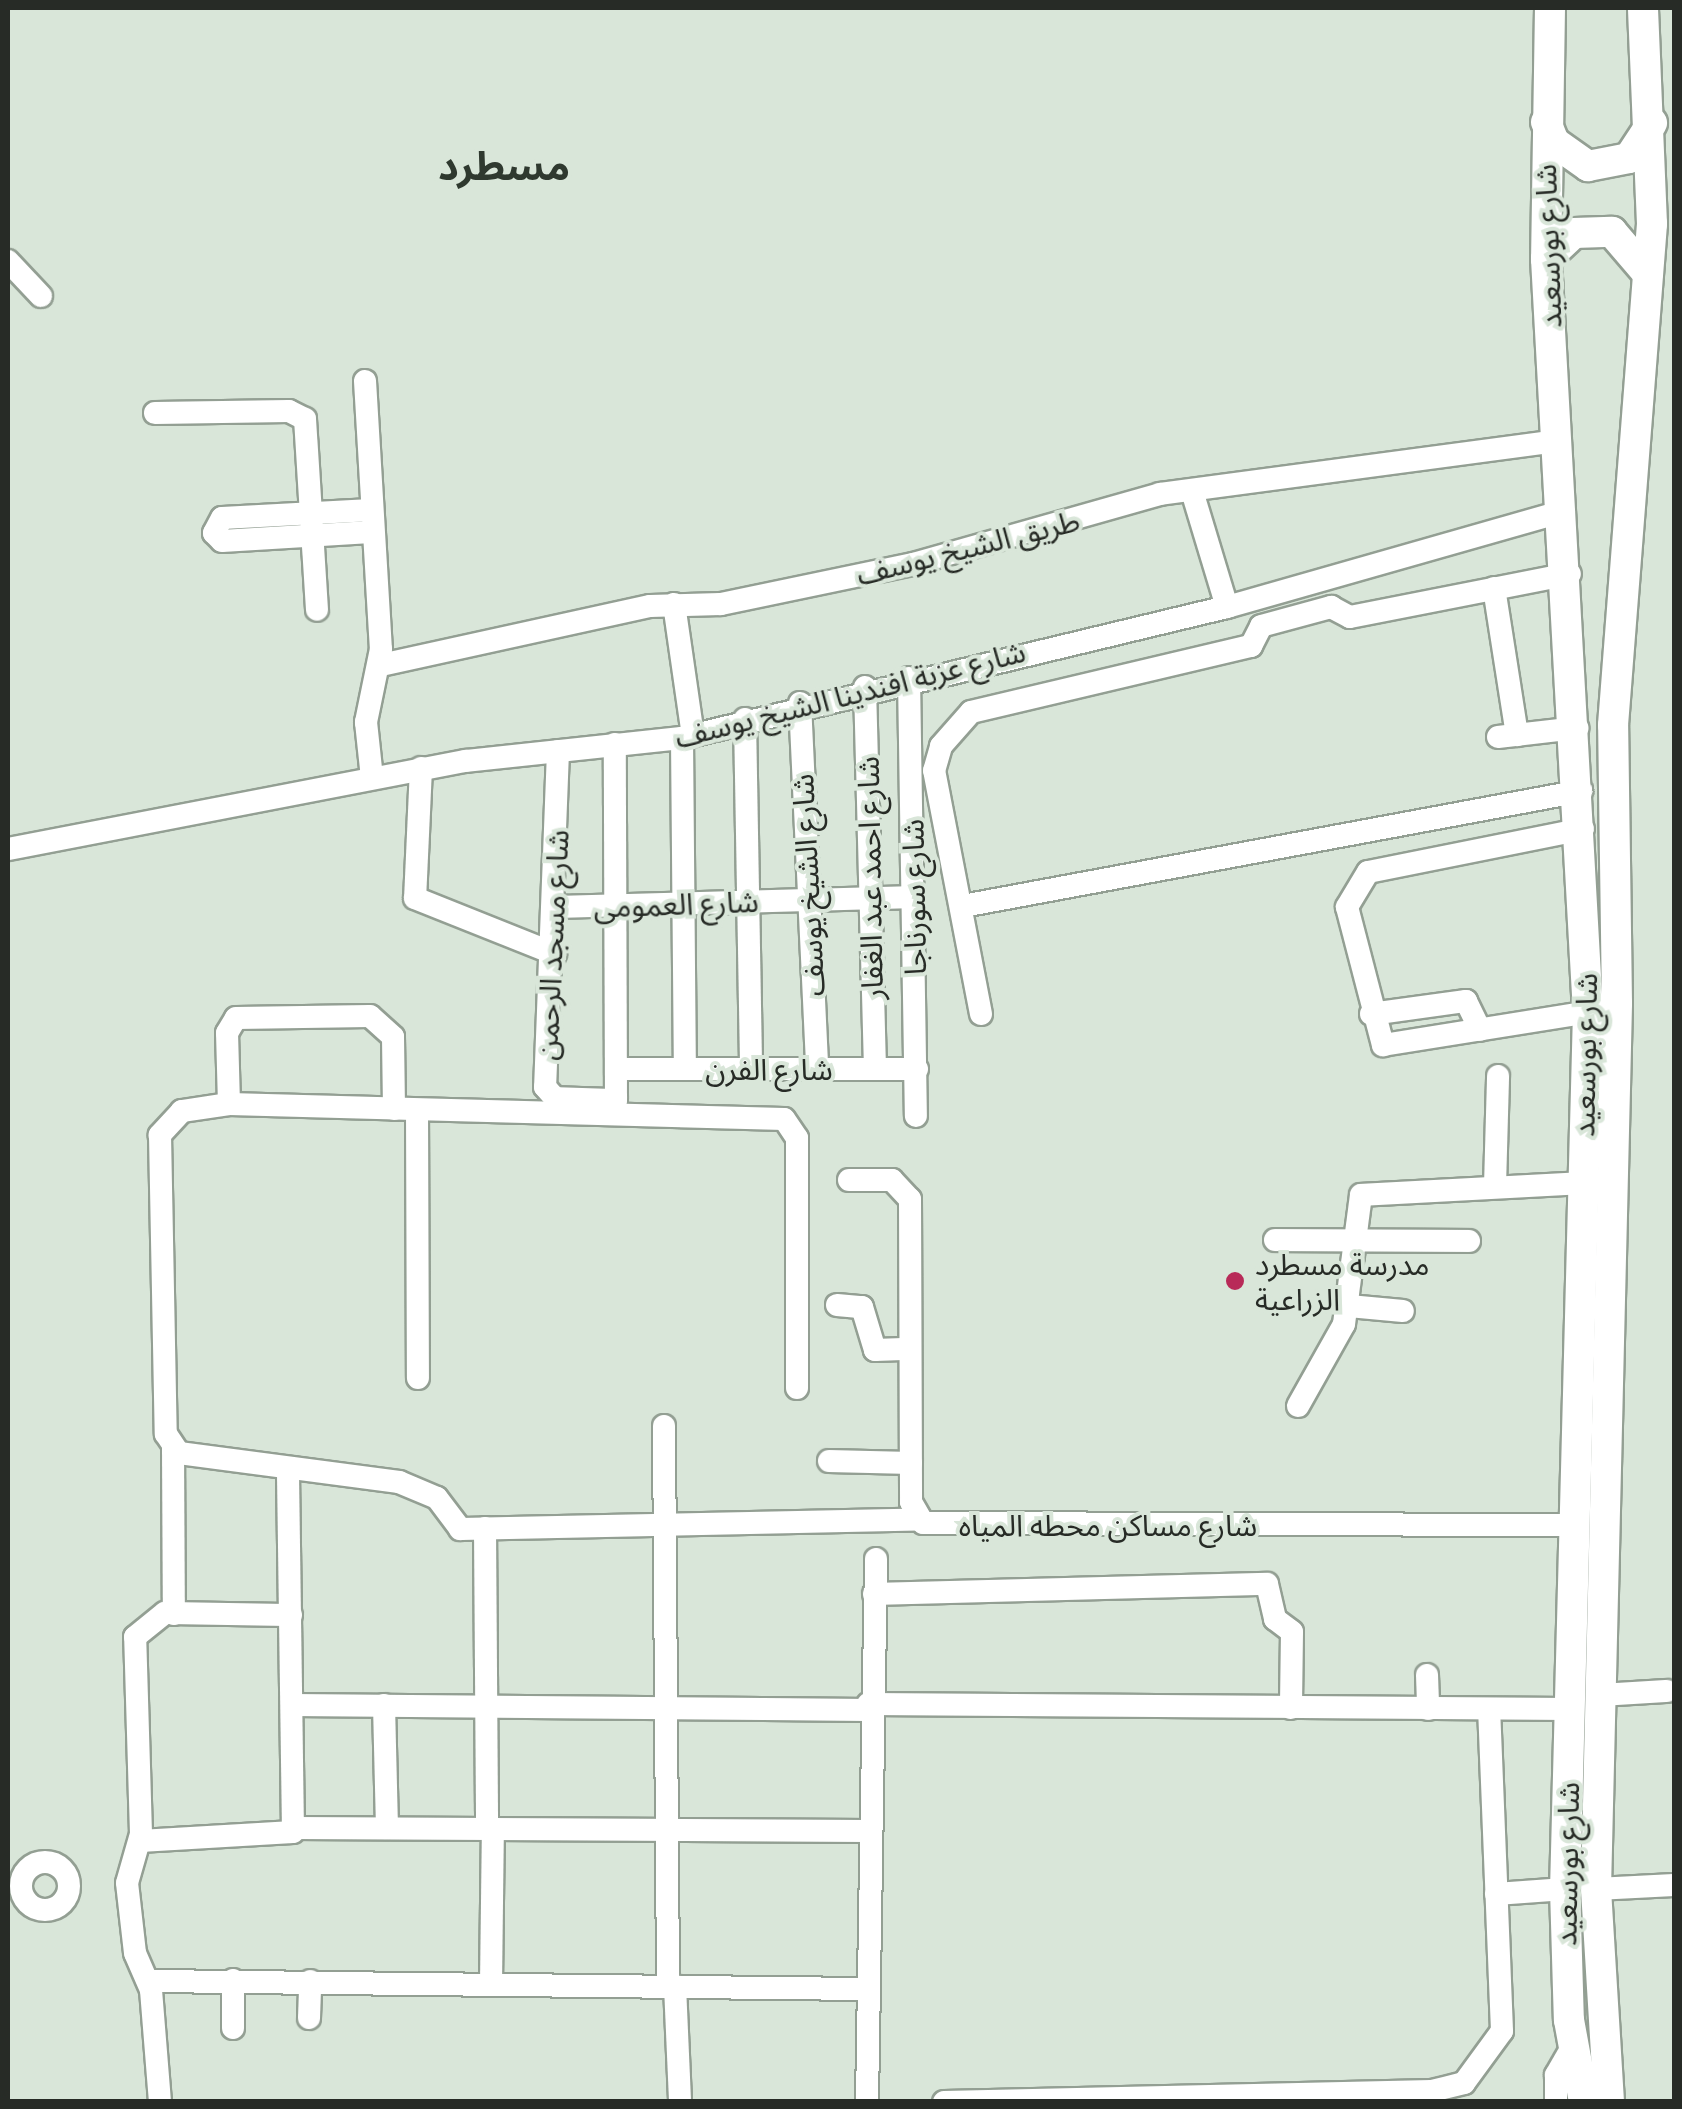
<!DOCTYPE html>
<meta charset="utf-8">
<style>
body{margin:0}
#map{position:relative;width:1682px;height:2109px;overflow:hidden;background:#d9e6d9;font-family:"Archivo Narrow","Noto Sans Arabic",sans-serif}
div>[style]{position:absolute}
.roads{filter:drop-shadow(2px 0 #939f93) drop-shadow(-2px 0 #939f93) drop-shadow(0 2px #939f93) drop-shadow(0 -2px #939f93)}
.minor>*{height:22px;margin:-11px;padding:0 11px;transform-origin:11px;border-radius:11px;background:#fff}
.minor>.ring{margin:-11px;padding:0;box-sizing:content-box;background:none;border:22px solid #fff;border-radius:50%}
.major>*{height:30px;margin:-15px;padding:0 15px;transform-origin:15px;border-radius:15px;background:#fff}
.dots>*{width:28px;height:28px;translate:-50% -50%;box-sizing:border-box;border:5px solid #d9e6d9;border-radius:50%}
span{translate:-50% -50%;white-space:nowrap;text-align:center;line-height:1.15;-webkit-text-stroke:8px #d9e6d9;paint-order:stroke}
.street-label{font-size:30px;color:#272b26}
.poi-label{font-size:30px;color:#272b26}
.left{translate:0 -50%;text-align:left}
.district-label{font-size:40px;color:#2f392f;font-weight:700}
.frame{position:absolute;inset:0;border:10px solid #272b26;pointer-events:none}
</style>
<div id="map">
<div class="roads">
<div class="minor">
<div style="left:8px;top:261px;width:48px;rotate:46.7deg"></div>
<div style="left:365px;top:381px;width:268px;rotate:86.6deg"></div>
<div style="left:381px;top:649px;width:75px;rotate:101.6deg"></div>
<div style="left:366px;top:722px;width:56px;rotate:83.9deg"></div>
<div style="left:155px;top:413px;width:134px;rotate:-0.9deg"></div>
<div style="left:289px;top:411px;width:18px;rotate:27deg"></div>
<div style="left:305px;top:419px;width:191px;rotate:86.4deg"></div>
<div style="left:1192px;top:491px;width:121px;rotate:73.2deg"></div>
<div style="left:371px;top:510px;width:149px;rotate:176.9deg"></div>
<div style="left:222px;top:518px;width:17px;rotate:118deg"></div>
<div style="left:214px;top:533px;width:11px;rotate:45deg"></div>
<div style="left:222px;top:541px;width:149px;rotate:-3.5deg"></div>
<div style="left:1494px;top:588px;width:149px;rotate:81.1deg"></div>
<div style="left:674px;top:604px;width:133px;rotate:81.8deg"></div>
<div style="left:381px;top:665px;width:275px;rotate:-12.4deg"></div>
<div style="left:650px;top:606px;width:71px;rotate:-1.6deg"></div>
<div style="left:721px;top:604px;width:196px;rotate:-11.8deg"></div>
<div style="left:913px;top:564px;width:257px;rotate:-15.8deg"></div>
<div style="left:1160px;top:494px;width:402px;rotate:-7.6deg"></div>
<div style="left:909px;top:678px;width:438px;rotate:89.1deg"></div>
<div style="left:865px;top:687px;width:381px;rotate:88.5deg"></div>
<div style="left:800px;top:703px;width:365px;rotate:87.3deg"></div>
<div style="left:745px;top:719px;width:350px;rotate:89deg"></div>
<div style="left:1498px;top:737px;width:80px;rotate:-6.5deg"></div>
<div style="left:682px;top:738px;width:331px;rotate:89.5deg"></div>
<div style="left:558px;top:751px;width:336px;rotate:92.2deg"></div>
<div style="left:545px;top:1087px;width:15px;rotate:48deg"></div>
<div style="left:555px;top:1098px;width:61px;rotate:1.9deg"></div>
<div style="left:616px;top:1100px;width:356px;rotate:-90.2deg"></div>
<div style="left:421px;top:768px;width:130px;rotate:92.6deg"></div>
<div style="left:415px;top:898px;width:151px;rotate:21.8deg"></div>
<div style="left:1583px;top:829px;width:219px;rotate:168.7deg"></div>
<div style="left:1368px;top:872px;width:41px;rotate:121deg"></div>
<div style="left:1347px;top:907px;width:143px;rotate:75.4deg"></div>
<div style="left:1383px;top:1045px;width:208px;rotate:-9.1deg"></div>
<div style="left:8px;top:849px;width:466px;rotate:-10.9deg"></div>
<div style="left:466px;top:761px;width:217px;rotate:-6.1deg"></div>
<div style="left:682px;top:738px;width:561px;rotate:-13.52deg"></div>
<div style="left:1227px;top:607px;width:350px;rotate:-15.9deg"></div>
<div style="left:963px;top:906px;width:629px;rotate:-10.54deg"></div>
<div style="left:558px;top:907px;width:356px;rotate:-1.6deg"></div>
<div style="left:981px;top:1014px;width:248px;rotate:-100.9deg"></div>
<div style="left:934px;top:771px;width:26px;rotate:-74deg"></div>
<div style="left:941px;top:746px;width:45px;rotate:-48.6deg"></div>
<div style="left:971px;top:712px;width:288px;rotate:-13.3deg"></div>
<div style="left:1251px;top:646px;width:22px;rotate:-63deg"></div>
<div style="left:1261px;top:626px;width:73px;rotate:-15.2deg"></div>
<div style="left:1331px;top:607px;width:21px;rotate:28deg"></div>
<div style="left:1350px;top:617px;width:224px;rotate:-11.1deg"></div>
<div style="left:1371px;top:1014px;width:96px;rotate:-7.8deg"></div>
<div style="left:1466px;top:1001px;width:32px;rotate:64deg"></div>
<div style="left:621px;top:1069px;width:296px"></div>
<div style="left:229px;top:1104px;width:71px;rotate:-91.6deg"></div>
<div style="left:227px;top:1033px;width:17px;rotate:-59deg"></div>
<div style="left:236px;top:1018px;width:134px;rotate:-0.9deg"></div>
<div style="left:370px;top:1016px;width:31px;rotate:42deg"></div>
<div style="left:393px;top:1037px;width:72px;rotate:89.2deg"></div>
<div style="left:417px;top:1110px;width:268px;rotate:89.8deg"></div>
<div style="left:849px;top:1180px;width:43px"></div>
<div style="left:892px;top:1180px;width:26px;rotate:47deg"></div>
<div style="left:910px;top:1199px;width:303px;rotate:89.8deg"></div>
<div style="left:911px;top:1502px;width:24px;rotate:60deg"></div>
<div style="left:923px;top:1523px;width:650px;rotate:0.18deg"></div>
<div style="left:1495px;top:1186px;width:110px;rotate:-88.4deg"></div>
<div style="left:1275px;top:1240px;width:194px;rotate:0.3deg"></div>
<div style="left:837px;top:1305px;width:25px;rotate:5deg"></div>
<div style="left:862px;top:1307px;width:45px;rotate:73.2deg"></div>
<div style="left:875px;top:1350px;width:35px;rotate:-2deg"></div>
<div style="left:1349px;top:1306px;width:54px;rotate:5.3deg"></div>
<div style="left:797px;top:1388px;width:250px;rotate:-90deg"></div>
<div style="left:797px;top:1138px;width:23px;rotate:-124deg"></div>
<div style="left:784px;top:1119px;width:555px;rotate:-178.45deg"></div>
<div style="left:229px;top:1104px;width:48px;rotate:171.5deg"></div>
<div style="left:182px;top:1111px;width:33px;rotate:133deg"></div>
<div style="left:160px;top:1135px;width:299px;rotate:88.9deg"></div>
<div style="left:166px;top:1434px;width:23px;rotate:56deg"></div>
<div style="left:179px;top:1453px;width:222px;rotate:7.5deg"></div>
<div style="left:399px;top:1482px;width:41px;rotate:22.8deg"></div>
<div style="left:437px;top:1498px;width:39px;rotate:53deg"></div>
<div style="left:460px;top:1529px;width:459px;rotate:-1.2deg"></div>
<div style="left:1298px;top:1406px;width:94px;rotate:-60.7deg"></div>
<div style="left:1344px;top:1324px;width:130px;rotate:-82.5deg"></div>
<div style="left:1361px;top:1195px;width:222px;rotate:-3.1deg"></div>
<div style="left:664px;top:1426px;width:560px;rotate:89.59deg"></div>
<div style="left:173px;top:1448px;width:166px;rotate:89.7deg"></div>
<div style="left:829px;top:1461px;width:82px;rotate:1.4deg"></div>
<div style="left:485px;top:1528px;width:301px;rotate:89.6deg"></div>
<div style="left:874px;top:1594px;width:393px;rotate:-1.5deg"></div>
<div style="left:1267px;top:1584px;width:36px;rotate:77deg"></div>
<div style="left:1275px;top:1619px;width:21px;rotate:37deg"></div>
<div style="left:1292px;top:1632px;width:76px;rotate:90.8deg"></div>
<div style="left:1427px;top:1675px;width:34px;rotate:88deg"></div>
<div style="left:1599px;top:1695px;width:68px;rotate:-3.4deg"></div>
<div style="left:868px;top:1704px;width:701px;rotate:0.41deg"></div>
<div style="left:292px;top:1705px;width:576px;rotate:0.5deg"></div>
<div style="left:384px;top:1705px;width:123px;rotate:88.6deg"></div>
<div style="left:294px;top:1828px;width:574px;rotate:0.3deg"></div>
<div style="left:140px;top:1841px;width:153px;rotate:-3.4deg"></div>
<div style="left:293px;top:1832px;width:364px;rotate:-90.8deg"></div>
<div class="ring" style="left:21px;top:1862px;width:26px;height:26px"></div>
<div style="left:1596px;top:1889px;width:78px;rotate:-2.9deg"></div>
<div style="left:1496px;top:1894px;width:69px;rotate:-4.1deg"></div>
<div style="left:233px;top:1980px;width:48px;rotate:90deg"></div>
<div style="left:149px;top:1981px;width:718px;rotate:0.64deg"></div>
<div style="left:491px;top:1984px;width:155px;rotate:-89.3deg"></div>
<div style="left:675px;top:1986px;width:116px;rotate:87.5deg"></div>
<div style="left:309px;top:2018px;width:37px;rotate:-88deg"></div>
<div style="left:160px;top:2102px;width:112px;rotate:-94.6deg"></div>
<div style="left:151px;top:1990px;width:40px;rotate:-113.4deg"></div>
<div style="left:135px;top:1953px;width:70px;rotate:-96.5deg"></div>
<div style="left:127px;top:1883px;width:51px;rotate:-74.1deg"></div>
<div style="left:141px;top:1834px;width:197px;rotate:-91.7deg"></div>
<div style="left:135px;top:1637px;width:38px;rotate:-39deg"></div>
<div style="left:165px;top:1613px;width:126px;rotate:0.9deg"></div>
<div style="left:867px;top:2102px;width:543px;rotate:-89.05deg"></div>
<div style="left:944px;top:2102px;width:488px;rotate:-1.3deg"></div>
<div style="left:1432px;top:2091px;width:33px;rotate:-14deg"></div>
<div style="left:1464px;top:2083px;width:64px;rotate:-53.8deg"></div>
<div style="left:1502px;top:2031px;width:322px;rotate:-92.3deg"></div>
<div style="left:1556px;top:2102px;width:27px;rotate:-90deg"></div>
<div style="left:1556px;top:2075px;width:34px;rotate:-60deg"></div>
</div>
<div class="major">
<div style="left:1550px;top:8px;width:251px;rotate:90.9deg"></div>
<div style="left:1546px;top:259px;width:754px;rotate:86.81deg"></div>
<div style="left:1588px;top:1012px;width:877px;rotate:91.5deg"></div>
<div style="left:1565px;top:1889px;width:131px;rotate:88.3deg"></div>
<div style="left:1569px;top:2020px;width:83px;rotate:79.6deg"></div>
<div style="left:1546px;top:122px;width:22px;rotate:68deg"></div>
<div style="left:1554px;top:142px;width:42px;rotate:35.2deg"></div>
<div style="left:1588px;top:166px;width:42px;rotate:-11deg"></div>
<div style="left:1629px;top:158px;width:42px;rotate:-56.7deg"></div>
<div style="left:1546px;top:259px;width:38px;rotate:-43deg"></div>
<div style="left:1574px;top:233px;width:38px;rotate:-2deg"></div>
<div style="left:1612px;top:232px;width:55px;rotate:49.4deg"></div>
<div style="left:1609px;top:2102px;width:213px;rotate:-93.5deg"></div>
<div style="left:1596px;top:1889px;width:886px;rotate:-88.64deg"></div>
<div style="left:1617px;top:1003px;width:278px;rotate:-90.8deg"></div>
<div style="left:1613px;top:725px;width:503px;rotate:-85.55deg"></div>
<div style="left:1652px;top:224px;width:216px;rotate:-92.4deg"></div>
</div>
</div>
<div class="dots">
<div style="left:1235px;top:1281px;background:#b82a58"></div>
</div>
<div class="street-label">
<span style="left:1548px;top:246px;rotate:-92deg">شارع بورسعيد</span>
<span style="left:968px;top:547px;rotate:-14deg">طريق الشيخ يوسف</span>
<span style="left:850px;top:694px;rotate:-14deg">شارع عزبة افندينا الشيخ يوسف</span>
<span style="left:870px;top:878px;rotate:-91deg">شارع احمد عبد الغفار</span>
<span style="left:808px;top:885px;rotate:-93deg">شارع الشيخ يوسف</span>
<span style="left:914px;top:897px;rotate:-91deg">شارع سورناجا</span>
<span style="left:676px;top:904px;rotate:-2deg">شارع العمومى</span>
<span style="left:552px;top:945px;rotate:-87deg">شارع مسجد الرحمن</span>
<span style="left:1585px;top:1055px;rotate:-89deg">شارع بورسعيد</span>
<span style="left:769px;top:1069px">شارع الفرن</span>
<span style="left:1108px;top:1525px">شارع مساكن محطه المياه</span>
<span style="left:1567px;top:1864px;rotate:-89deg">شارع بورسعيد</span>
</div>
<div class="poi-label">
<span class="left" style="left:1255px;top:1281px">مدرسة مسطرد<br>الزراعية</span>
</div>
<div class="district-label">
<span style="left:504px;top:166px">مسطرد</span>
</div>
<div class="frame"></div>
</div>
